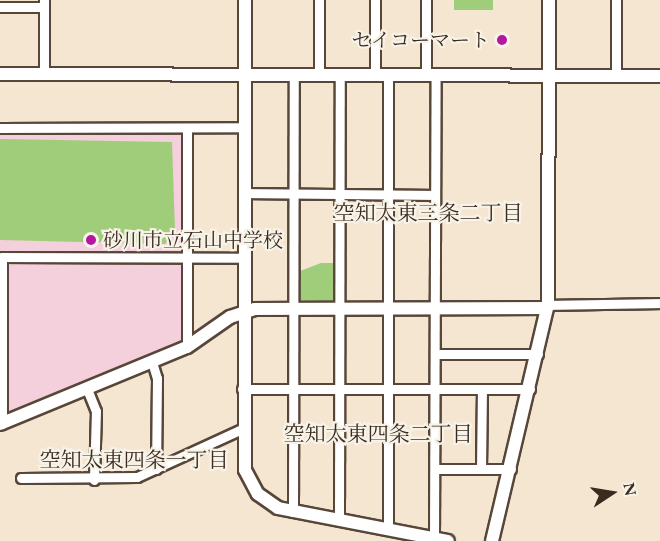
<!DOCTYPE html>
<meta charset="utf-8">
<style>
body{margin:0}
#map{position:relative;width:660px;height:541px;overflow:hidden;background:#f5e6d1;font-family:"EB Garamond","Noto Serif JP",serif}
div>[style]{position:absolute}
.built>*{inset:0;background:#f4cfdc}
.green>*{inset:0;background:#a0cd7a}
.roads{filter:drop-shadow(2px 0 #574639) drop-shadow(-2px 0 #574639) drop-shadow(0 2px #574639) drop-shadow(0 -2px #574639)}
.minor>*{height:9px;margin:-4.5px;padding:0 4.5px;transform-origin:4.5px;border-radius:4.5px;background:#fff}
.tertiary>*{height:12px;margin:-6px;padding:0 6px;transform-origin:6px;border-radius:6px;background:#fff}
.dots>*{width:16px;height:16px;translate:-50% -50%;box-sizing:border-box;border:3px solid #f7f3e8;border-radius:50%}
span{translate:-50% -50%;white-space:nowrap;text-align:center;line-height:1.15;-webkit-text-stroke:4.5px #f7f3e8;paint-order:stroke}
.poi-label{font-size:20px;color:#3b2a1e}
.right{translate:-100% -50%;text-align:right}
.left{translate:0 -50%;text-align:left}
.neighbourhood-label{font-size:21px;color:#3b2a1e}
.north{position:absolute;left:582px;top:463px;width:60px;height:60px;-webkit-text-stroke:4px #f7f3e8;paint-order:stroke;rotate:78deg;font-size:16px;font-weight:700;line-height:24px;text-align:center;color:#3b2a1e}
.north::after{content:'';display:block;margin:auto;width:21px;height:27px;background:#3b2a1e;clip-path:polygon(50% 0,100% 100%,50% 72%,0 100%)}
</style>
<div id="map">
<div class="built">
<div style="clip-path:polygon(0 133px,182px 134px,182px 345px,0 417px)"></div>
</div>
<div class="green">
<div style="clip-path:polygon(454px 0,493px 0,493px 10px,454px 10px)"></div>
<div style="clip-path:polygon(0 139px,172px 142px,175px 231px,165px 244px,0 240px)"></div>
<div style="clip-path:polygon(321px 263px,336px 263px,336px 304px,300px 304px,300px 271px)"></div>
</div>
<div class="roads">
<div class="minor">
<div style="left:319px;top:0;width:75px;rotate:90deg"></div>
<div style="left:375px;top:0;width:75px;rotate:90deg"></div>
<div style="left:0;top:7px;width:44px"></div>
<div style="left:44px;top:75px;width:75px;rotate:-90deg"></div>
<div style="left:388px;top:75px;width:455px;rotate:90deg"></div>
<div style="left:426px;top:75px;width:75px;rotate:-90deg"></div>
<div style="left:616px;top:76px;width:76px;rotate:-90deg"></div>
<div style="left:0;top:128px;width:243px;rotate:-0.2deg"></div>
<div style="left:243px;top:193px;width:192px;rotate:0.6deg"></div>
<div style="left:548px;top:305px;width:112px;rotate:-1deg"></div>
<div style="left:187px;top:347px;width:219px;rotate:-90deg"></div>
<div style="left:435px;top:354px;width:103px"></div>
<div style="left:152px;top:362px;width:17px;rotate:73deg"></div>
<div style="left:157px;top:378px;width:91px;rotate:90.6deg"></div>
<div style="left:87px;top:389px;width:24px;rotate:68deg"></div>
<div style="left:96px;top:411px;width:69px;rotate:91.7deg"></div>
<div style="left:242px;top:389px;width:288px"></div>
<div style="left:2px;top:424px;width:167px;rotate:-90deg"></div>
<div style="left:2px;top:257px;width:240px;rotate:0.2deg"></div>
<div style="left:435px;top:469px;width:76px"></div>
<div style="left:481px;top:469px;width:80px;rotate:-89.3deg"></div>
<div style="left:21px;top:478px;width:116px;rotate:-0.5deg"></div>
<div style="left:137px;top:477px;width:115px;rotate:-24.6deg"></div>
<div style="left:293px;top:512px;width:437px;rotate:-89.9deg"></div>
<div style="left:339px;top:520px;width:445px;rotate:-89.9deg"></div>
<div style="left:434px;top:538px;width:462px;rotate:-89.8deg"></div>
</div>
<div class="tertiary">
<div style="left:245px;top:0;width:470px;rotate:90deg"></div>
<div style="left:245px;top:470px;width:27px;rotate:62deg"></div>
<div style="left:258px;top:494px;width:24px;rotate:35deg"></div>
<div style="left:278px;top:508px;width:173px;rotate:11deg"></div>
<div style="left:0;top:74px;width:660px;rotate:0.17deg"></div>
<div style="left:0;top:424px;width:202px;rotate:-22.4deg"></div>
<div style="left:187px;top:347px;width:52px;rotate:-34.9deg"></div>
<div style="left:230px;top:317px;width:26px;rotate:-18deg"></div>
<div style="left:255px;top:309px;width:292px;rotate:-0.2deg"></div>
<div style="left:492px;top:541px;width:243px;rotate:-76.7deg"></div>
<div style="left:548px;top:305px;width:305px;rotate:-89.8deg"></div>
</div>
</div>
<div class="dots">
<div style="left:502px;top:40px;background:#b5179e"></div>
<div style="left:91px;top:240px;background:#b5179e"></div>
</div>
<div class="poi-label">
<span class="right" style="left:490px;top:40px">セイコーマート</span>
<span class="left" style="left:103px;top:240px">砂川市立石山中学校</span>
</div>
<div class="neighbourhood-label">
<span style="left:428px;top:213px">空知太東三条二丁目</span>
<span style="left:378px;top:434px">空知太東四条二丁目</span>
<span style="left:134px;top:460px">空知太東四条一丁目</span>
</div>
<div class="north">N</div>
</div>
